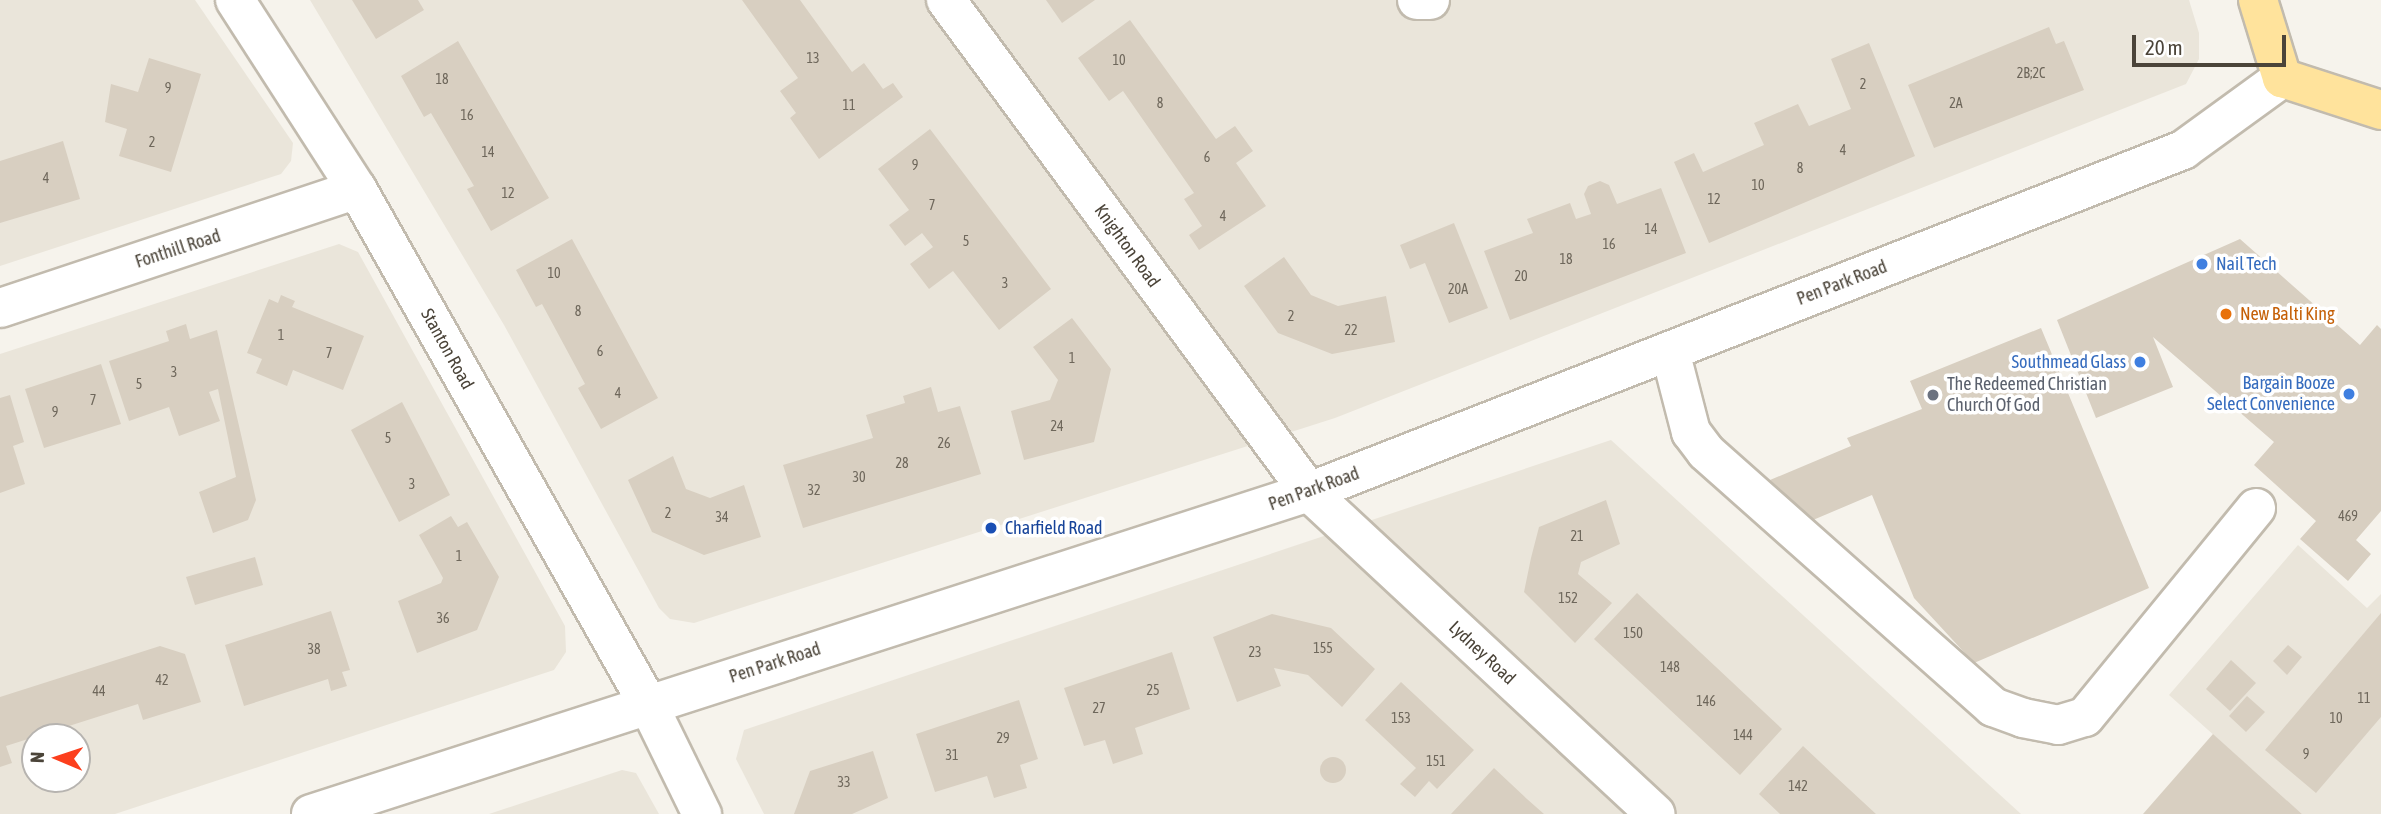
<!DOCTYPE html>
<style>
body{margin:0}
#map{position:relative;width:2381px;height:814px;overflow:hidden;background:#f6f3ec;font-family:"Asap Condensed",sans-serif}
div>[style]{position:absolute}
.residential>*{inset:0;background:#eae5da}
.building>*{inset:0;background:#d8cfc1}
.round{border-radius:50%}
.roads{filter:drop-shadow(2px 0 #c2bbae) drop-shadow(-2px 0 #c2bbae) drop-shadow(0 2px #c2bbae) drop-shadow(0 -2px #c2bbae)}
.minor>*{height:38px;margin:-19px;padding:0 19px;transform-origin:19px;border-radius:19px;background:#fff}
.major>*{height:38px;margin:-19px;padding:0 19px;transform-origin:19px;border-radius:19px;background:#ffe39c}
.dots>*{width:19px;height:19px;translate:-50% -50%;box-sizing:border-box;border:4px solid #fff;border-radius:50%}
span{translate:-50% -50%;white-space:nowrap;text-align:center;line-height:1.15;-webkit-text-stroke:7px #fff;paint-order:stroke}
.number-label{font-size:14px;color:#6e675b}
.number-label span{-webkit-text-stroke-width:0}
.street-label{font-size:18px;color:#4b4439}
.shop-label{font-size:18px;color:#366cbe}
.left{translate:0 -50%;text-align:left}
.right{translate:-100% -50%;text-align:right}
.food-label{font-size:18px;color:#c56008}
.worship-label{font-size:18px;color:#5b616d}
.transit-label{font-size:18px;color:#164399}
.north{position:absolute;left:21px;top:723px;width:70px;height:70px;box-sizing:border-box;background:#fff;border:2px solid #b7b4b0;border-radius:50%;rotate:272deg;font-size:19px;font-weight:700;line-height:28px;text-align:center;color:#4b4439}
.north::after{content:'';display:block;margin:auto;width:24px;height:32px;background:#fc3f1d;clip-path:polygon(50% 0,100% 100%,50% 72%,0 100%)}
.scale{position:absolute;left:2132px;top:35px;width:154px;height:32px;box-sizing:border-box;border:4px solid #4b4439;border-top:0;padding-left:9px;font-size:21px;line-height:24px;white-space:nowrap;color:#4b4439;-webkit-text-stroke:5px #fff;paint-order:stroke}
</style>
<div id="map">
<div class="residential">
<div style="clip-path:polygon(0 0,195px 0,293px 143px,291px 161px,281px 174px,0 266px)"></div>
<div style="clip-path:polygon(310px 0,2189px 0,2199px 33px,2199px 59px,2186px 84px,1335px 418px,694px 623px,670px 619px,659px 608px,504px 325px)"></div>
<div style="clip-path:polygon(evenodd,339px 244px,358px 252px,565px 626px,566px 652px,554px 670px,115px 814px,0 814px,0 354px,339px 244px,35px 737px,77px 737px,77px 779px,35px 779px,35px 737px)"></div>
<div style="clip-path:polygon(1611px 440px,2021px 814px,764px 814px,736px 759px,744px 730px)"></div>
<div style="clip-path:polygon(2298px 545px,2367px 608px,2381px 594px,2381px 814px,2302px 814px,2169px 695px)"></div>
<div style="clip-path:polygon(622px 770px,636px 773px,659px 814px,489px 814px)"></div>
</div>
<div class="building">
<div style="clip-path:polygon(352px 0,418px 0,424px 10px,376px 39px)"></div>
<div style="clip-path:polygon(742px 0,800px 0,852px 72px,864px 63px,883px 89px,893px 83px,903px 97px,819px 159px,790px 118px,796px 113px,780px 91px,798px 78px)"></div>
<div style="clip-path:polygon(1046px 0,1095px 0,1062px 23px)"></div>
<div style="clip-path:polygon(1130px 20px,1216px 139px,1235px 126px,1253px 151px,1236px 163px,1266px 206px,1199px 250px,1189px 235px,1202px 226px,1184px 199px,1194px 193px,1123px 91px,1109px 101px,1078px 58px)"></div>
<div style="clip-path:polygon(2049px 27px,2056px 44px,2064px 41px,2084px 90px,1934px 148px,1908px 85px)"></div>
<div style="clip-path:polygon(458px 41px,549px 198px,491px 231px,467px 189px,474px 186px,431px 113px,424px 117px,401px 76px)"></div>
<div style="clip-path:polygon(1869px 43px,1915px 156px,1709px 243px,1674px 162px,1694px 153px,1703px 172px,1764px 145px,1754px 123px,1798px 104px,1809px 126px,1851px 109px,1831px 59px)"></div>
<div style="clip-path:polygon(149px 58px,201px 74px,171px 172px,119px 156px,127px 129px,105px 122px,111px 84px,138px 92px)"></div>
<div style="clip-path:polygon(930px 129px,1051px 289px,999px 330px,953px 271px,929px 289px,910px 264px,933px 247px,922px 233px,905px 246px,889px 225px,909px 210px,878px 169px)"></div>
<div style="clip-path:polygon(63px 141px,80px 199px,0 223px,0 161px)"></div>
<div style="clip-path:polygon(1600px 181px,1609px 185px,1617px 204px,1661px 188px,1686px 253px,1510px 320px,1484px 251px,1533px 233px,1527px 219px,1570px 203px,1576px 219px,1591px 214px,1584px 194px,1588px 186px)"></div>
<div style="clip-path:polygon(1454px 223px,1488px 308px,1449px 323px,1425px 263px,1410px 269px,1400px 245px)"></div>
<div style="clip-path:polygon(572px 239px,658px 398px,601px 429px,578px 388px,585px 384px,542px 304px,536px 307px,516px 270px)"></div>
<div style="clip-path:polygon(2240px 239px,2360px 345px,2377px 325px,2381px 329px,2381px 511px,2356px 540px,2371px 554px,2348px 581px,2300px 539px,2316px 521px,2254px 465px,2274px 442px,2153px 337px,2173px 387px,2096px 418px,2057px 320px)"></div>
<div style="clip-path:polygon(1284px 257px,1311px 295px,1338px 306px,1386px 296px,1395px 342px,1332px 354px,1278px 333px,1244px 286px)"></div>
<div style="clip-path:polygon(281px 295px,295px 301px,292px 307px,364px 336px,343px 390px,293px 370px,287px 386px,256px 373px,262px 359px,247px 353px,269px 299px,278px 303px)"></div>
<div style="clip-path:polygon(1072px 318px,1111px 369px,1094px 442px,1024px 460px,1011px 411px,1050px 400px,1058px 380px,1033px 347px)"></div>
<div style="clip-path:polygon(186px 324px,190px 339px,217px 330px,256px 500px,248px 520px,213px 533px,199px 492px,236px 477px,218px 389px,209px 392px,220px 421px,179px 436px,169px 407px,129px 421px,109px 361px,169px 341px,166px 331px)"></div>
<div style="clip-path:polygon(2041px 328px,2149px 588px,1974px 663px,1914px 598px,1872px 495px,1813px 520px,1770px 480px,1851px 446px,1847px 438px,1922px 409px,1910px 381px)"></div>
<div style="clip-path:polygon(101px 364px,121px 424px,44px 448px,25px 389px)"></div>
<div style="clip-path:polygon(931px 387px,938px 412px,960px 406px,981px 474px,803px 528px,783px 465px,873px 438px,866px 415px,905px 403px,903px 396px)"></div>
<div style="clip-path:polygon(10px 395px,24px 442px,13px 446px,25px 484px,0 493px,0 398px)"></div>
<div style="clip-path:polygon(402px 402px,450px 495px,399px 522px,351px 430px)"></div>
<div style="clip-path:polygon(673px 456px,686px 489px,710px 498px,744px 485px,761px 537px,704px 555px,652px 532px,628px 480px)"></div>
<div style="clip-path:polygon(1606px 500px,1620px 544px,1581px 562px,1578px 574px,1612px 603px,1575px 643px,1524px 592px,1531px 558px,1539px 527px)"></div>
<div style="clip-path:polygon(451px 516px,458px 527px,467px 522px,499px 577px,477px 630px,417px 653px,398px 601px,441px 583px,443px 578px,419px 535px)"></div>
<div style="clip-path:polygon(255px 557px,263px 585px,195px 605px,186px 577px)"></div>
<div style="clip-path:polygon(1637px 593px,1782px 729px,1740px 775px,1594px 639px)"></div>
<div style="clip-path:polygon(331px 611px,350px 670px,342px 672px,347px 686px,331px 691px,328px 679px,244px 706px,225px 645px)"></div>
<div style="clip-path:polygon(2381px 613px,2381px 717px,2316px 793px,2265px 750px)"></div>
<div style="clip-path:polygon(1272px 614px,1331px 628px,1375px 669px,1342px 707px,1308px 675px,1274px 668px,1281px 686px,1237px 702px,1213px 637px)"></div>
<div style="clip-path:polygon(2288px 645px,2302px 657px,2287px 675px,2273px 661px)"></div>
<div style="clip-path:polygon(160px 646px,185px 654px,201px 702px,143px 720px,138px 704px,6px 746px,12px 763px,0 767px,0 697px)"></div>
<div style="clip-path:polygon(1172px 652px,1190px 709px,1135px 728px,1143px 754px,1113px 764px,1105px 740px,1084px 746px,1064px 688px)"></div>
<div style="clip-path:polygon(2231px 660px,2256px 683px,2230px 711px,2206px 689px)"></div>
<div style="clip-path:polygon(1401px 682px,1474px 750px,1437px 789px,1429px 781px,1415px 797px,1400px 784px,1416px 768px,1365px 720px)"></div>
<div style="clip-path:polygon(2247px 696px,2265px 712px,2246px 732px,2229px 716px)"></div>
<div style="clip-path:polygon(1019px 700px,1038px 759px,1020px 765px,1027px 788px,994px 798px,987px 776px,935px 792px,916px 734px)"></div>
<div style="clip-path:polygon(2213px 734px,2302px 814px,2143px 814px)"></div>
<div style="clip-path:polygon(1803px 746px,1836px 777px,1876px 814px,1780px 814px,1759px 794px)"></div>
<div style="clip-path:polygon(873px 751px,888px 798px,852px 814px,794px 814px,810px 771px)"></div>
<div class="round" style="left:1320px;top:757px;width:26px;height:26px"></div>
<div style="clip-path:polygon(1494px 768px,1527px 799px,1544px 814px,1451px 814px)"></div>
</div>
<div class="roads">
<div class="minor">
<div style="left:235px;top:0;width:225px;rotate:57.2deg"></div>
<div style="left:357px;top:189px;width:592px;rotate:60.53deg"></div>
<div style="left:648px;top:704px;width:123px;rotate:63.9deg"></div>
<div style="left:946px;top:0;width:611px;rotate:53.58deg"></div>
<div style="left:1309px;top:492px;width:473px;rotate:42.9deg"></div>
<div style="left:1417px;top:0;width:13px"></div>
<div style="left:0;top:308px;width:376px;rotate:-18.4deg"></div>
<div style="left:1670px;top:351px;width:84px;rotate:75.5deg"></div>
<div style="left:1691px;top:432px;width:25px;rotate:53deg"></div>
<div style="left:1706px;top:452px;width:384px;rotate:41.6deg"></div>
<div style="left:1993px;top:707px;width:32px;rotate:20deg"></div>
<div style="left:2023px;top:718px;width:36px;rotate:11deg"></div>
<div style="left:2058px;top:725px;width:28px;rotate:-17deg"></div>
<div style="left:2085px;top:717px;width:270px;rotate:-50.7deg"></div>
<div style="left:311px;top:814px;width:1049px;rotate:-17.88deg"></div>
<div style="left:1309px;top:492px;width:939px;rotate:-21.37deg"></div>
<div style="left:2183px;top:150px;width:122px;rotate:-36deg"></div>
</div>
<div class="major">
<div style="left:2258px;top:0;width:82px;rotate:72.9deg"></div>
<div style="left:2282px;top:78px;width:104px;rotate:17.9deg"></div>
</div>
</div>
<div class="dots">
<div style="left:2202px;top:264px;background:#3f7fe0"></div>
<div style="left:2226px;top:314px;background:#e8710a"></div>
<div style="left:2140px;top:362px;background:#3f7fe0"></div>
<div style="left:2349px;top:394px;background:#3f7fe0"></div>
<div style="left:1933px;top:395px;background:#6b7280"></div>
<div style="left:991px;top:528px;background:#1a4fb4"></div>
</div>
<div class="number-label">
<span style="left:813px;top:58px">13</span>
<span style="left:1119px;top:60px">10</span>
<span style="left:2031px;top:73px">2B;2C</span>
<span style="left:442px;top:79px">18</span>
<span style="left:1863px;top:84px">2</span>
<span style="left:168px;top:88px">9</span>
<span style="left:1160px;top:103px">8</span>
<span style="left:1956px;top:103px">2A</span>
<span style="left:849px;top:105px">11</span>
<span style="left:467px;top:115px">16</span>
<span style="left:152px;top:142px">2</span>
<span style="left:1843px;top:150px">4</span>
<span style="left:488px;top:152px">14</span>
<span style="left:1207px;top:157px">6</span>
<span style="left:915px;top:165px">9</span>
<span style="left:1800px;top:168px">8</span>
<span style="left:46px;top:178px">4</span>
<span style="left:1758px;top:185px">10</span>
<span style="left:508px;top:193px">12</span>
<span style="left:1714px;top:199px">12</span>
<span style="left:932px;top:205px">7</span>
<span style="left:1223px;top:216px">4</span>
<span style="left:1651px;top:229px">14</span>
<span style="left:966px;top:241px">5</span>
<span style="left:1609px;top:244px">16</span>
<span style="left:1566px;top:259px">18</span>
<span style="left:554px;top:273px">10</span>
<span style="left:1521px;top:276px">20</span>
<span style="left:1005px;top:283px">3</span>
<span style="left:1458px;top:289px">20A</span>
<span style="left:578px;top:311px">8</span>
<span style="left:1291px;top:316px">2</span>
<span style="left:1351px;top:330px">22</span>
<span style="left:281px;top:335px">1</span>
<span style="left:600px;top:351px">6</span>
<span style="left:329px;top:353px">7</span>
<span style="left:1072px;top:358px">1</span>
<span style="left:174px;top:372px">3</span>
<span style="left:139px;top:384px">5</span>
<span style="left:618px;top:393px">4</span>
<span style="left:93px;top:400px">7</span>
<span style="left:55px;top:412px">9</span>
<span style="left:1057px;top:426px">24</span>
<span style="left:388px;top:438px">5</span>
<span style="left:944px;top:443px">26</span>
<span style="left:902px;top:463px">28</span>
<span style="left:859px;top:477px">30</span>
<span style="left:412px;top:484px">3</span>
<span style="left:814px;top:490px">32</span>
<span style="left:668px;top:513px">2</span>
<span style="left:2348px;top:516px">469</span>
<span style="left:722px;top:517px">34</span>
<span style="left:1577px;top:536px">21</span>
<span style="left:459px;top:556px">1</span>
<span style="left:1568px;top:598px">152</span>
<span style="left:443px;top:618px">36</span>
<span style="left:1633px;top:633px">150</span>
<span style="left:1323px;top:648px">155</span>
<span style="left:314px;top:649px">38</span>
<span style="left:1255px;top:652px">23</span>
<span style="left:1670px;top:667px">148</span>
<span style="left:162px;top:680px">42</span>
<span style="left:1153px;top:690px">25</span>
<span style="left:99px;top:691px">44</span>
<span style="left:2364px;top:698px">11</span>
<span style="left:1706px;top:701px">146</span>
<span style="left:1099px;top:708px">27</span>
<span style="left:1401px;top:718px">153</span>
<span style="left:2336px;top:718px">10</span>
<span style="left:1743px;top:735px">144</span>
<span style="left:1003px;top:738px">29</span>
<span style="left:2306px;top:754px">9</span>
<span style="left:952px;top:755px">31</span>
<span style="left:1436px;top:761px">151</span>
<span style="left:844px;top:782px">33</span>
<span style="left:1798px;top:786px">142</span>
</div>
<div class="street-label">
<span style="left:1127px;top:246px;rotate:54deg">Knighton Road</span>
<span style="left:178px;top:249px;rotate:-18deg">Fonthill Road</span>
<span style="left:1842px;top:283px;rotate:-21deg">Pen Park Road</span>
<span style="left:447px;top:349px;rotate:61deg">Stanton Road</span>
<span style="left:1314px;top:489px;rotate:-20deg">Pen Park Road</span>
<span style="left:1482px;top:653px;rotate:43deg">Lydney Road</span>
<span style="left:775px;top:663px;rotate:-18deg">Pen Park Road</span>
</div>
<div class="shop-label">
<span class="left" style="left:2216px;top:264px">Nail Tech</span>
<span class="right" style="left:2126px;top:362px">Southmead Glass</span>
<span class="right" style="left:2335px;top:394px">Bargain Booze<br>Select Convenience</span>
</div>
<div class="food-label">
<span class="left" style="left:2240px;top:314px">New Balti King</span>
</div>
<div class="worship-label">
<span class="left" style="left:1947px;top:395px">The Redeemed Christian<br>Church Of God</span>
</div>
<div class="transit-label">
<span class="left" style="left:1005px;top:528px">Charfield Road</span>
</div>
<div class="north">N</div>
<div class="scale">20 m</div>
</div>
